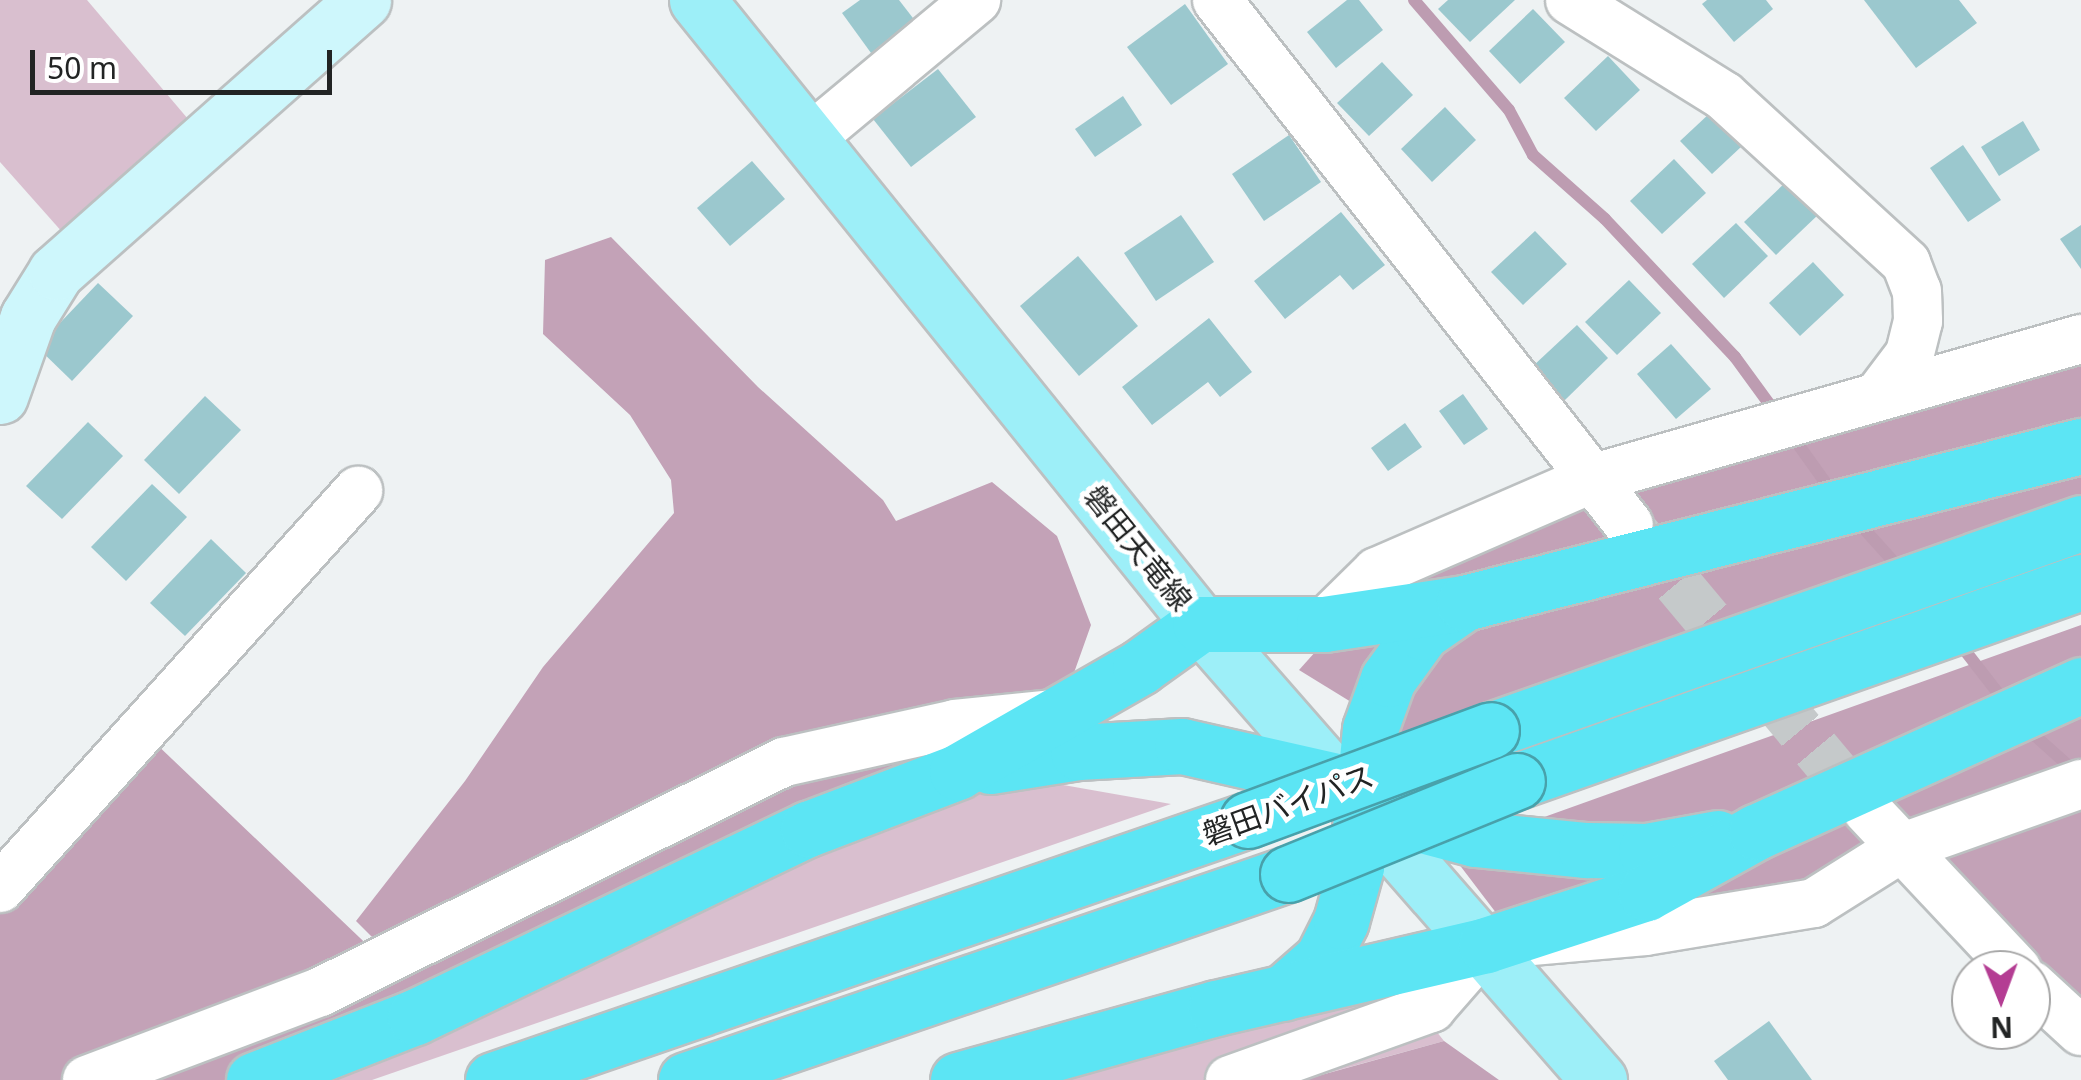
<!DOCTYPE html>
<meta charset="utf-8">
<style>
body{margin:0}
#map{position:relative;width:2081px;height:1080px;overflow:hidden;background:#eef2f3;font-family:"Noto Sans","Noto Sans JP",sans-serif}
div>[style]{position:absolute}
.green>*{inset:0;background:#d9bfcf}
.forest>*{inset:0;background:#c3a2b7}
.stream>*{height:12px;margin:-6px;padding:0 6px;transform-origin:6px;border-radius:6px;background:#bd9cb1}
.building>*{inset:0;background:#9bc8ce}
.street-tunnel>*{height:48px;margin-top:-24px;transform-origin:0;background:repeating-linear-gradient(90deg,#c5c9ca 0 48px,transparent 0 72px)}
.roads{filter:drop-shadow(2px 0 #bcc0c1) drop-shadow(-2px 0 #bcc0c1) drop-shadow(0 2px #bcc0c1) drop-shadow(0 -2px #bcc0c1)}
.street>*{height:48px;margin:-24px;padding:0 24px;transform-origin:24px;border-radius:24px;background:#fff}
.secondary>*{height:55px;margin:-27.5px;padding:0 27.5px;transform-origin:27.5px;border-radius:27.5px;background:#cef7fc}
.primary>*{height:55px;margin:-27.5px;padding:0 27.5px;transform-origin:27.5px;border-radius:27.5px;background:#9deff8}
.highway>*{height:55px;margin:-27.5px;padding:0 27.5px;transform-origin:27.5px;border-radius:27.5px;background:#5ce5f4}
.bridges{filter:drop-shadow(2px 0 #48a1ab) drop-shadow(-2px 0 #48a1ab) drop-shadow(0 2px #48a1ab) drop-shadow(0 -2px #48a1ab)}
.highway-bridge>*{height:55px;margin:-27.5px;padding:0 27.5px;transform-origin:27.5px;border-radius:27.5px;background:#5ce5f4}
span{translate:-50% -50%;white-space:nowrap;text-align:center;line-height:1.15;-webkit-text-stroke:9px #fff;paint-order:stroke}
.street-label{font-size:30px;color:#222424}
.north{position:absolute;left:1951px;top:950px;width:100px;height:100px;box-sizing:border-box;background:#fff;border:2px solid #a7a7a7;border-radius:50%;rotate:179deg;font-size:28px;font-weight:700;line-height:40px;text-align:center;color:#222424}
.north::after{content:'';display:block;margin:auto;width:35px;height:45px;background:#b43d93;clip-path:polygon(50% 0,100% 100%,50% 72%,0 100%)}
.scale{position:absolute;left:30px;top:50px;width:302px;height:45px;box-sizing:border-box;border:5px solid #222424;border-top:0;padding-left:12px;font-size:30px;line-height:35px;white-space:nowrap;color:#222424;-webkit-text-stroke:8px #fff;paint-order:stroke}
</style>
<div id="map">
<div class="green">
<div style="clip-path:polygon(0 0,87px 0,205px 139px,79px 251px,0 162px)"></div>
<div style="clip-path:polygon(1018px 777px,1171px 804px,372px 1080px,291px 1080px,651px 903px)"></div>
<div style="clip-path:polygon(1395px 979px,1444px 1041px,1302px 1080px,987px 1080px)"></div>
</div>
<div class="forest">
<div style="clip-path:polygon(611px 237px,758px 387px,883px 500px,896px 521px,992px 482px,1057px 536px,1091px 625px,1070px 684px,944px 759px,251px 1080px,0 1080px,0 876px,151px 739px,380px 957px,390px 955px,356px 921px,465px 781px,543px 667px,674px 513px,671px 480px,630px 415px,543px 334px,545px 260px)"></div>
<div style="clip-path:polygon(2081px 339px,2081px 516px,1408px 737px,1299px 670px,1393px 565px)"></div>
<div style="clip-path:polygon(2081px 625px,2081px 1006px,1903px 848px,1814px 903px,1503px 922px,1449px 851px)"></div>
<div style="clip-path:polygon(1444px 1041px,1499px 1080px,1303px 1080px,1314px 1077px)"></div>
</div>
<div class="stream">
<div style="left:1414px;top:0;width:145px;rotate:49.2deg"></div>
<div style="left:1509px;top:110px;width:51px;rotate:61.9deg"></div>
<div style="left:1533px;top:155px;width:96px;rotate:41.6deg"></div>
<div style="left:1605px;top:219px;width:190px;rotate:46.7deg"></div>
<div style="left:1735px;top:357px;width:73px;rotate:53.9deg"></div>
<div style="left:1790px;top:433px;width:74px;rotate:54.4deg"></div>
<div style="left:1856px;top:520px;width:70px;rotate:47.9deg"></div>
<div style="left:1956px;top:639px;width:85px;rotate:52.2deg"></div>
<div style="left:2023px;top:725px;width:75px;rotate:41.8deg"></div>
</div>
<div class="building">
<div style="clip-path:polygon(860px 0,899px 0,923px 31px,879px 64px,842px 13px)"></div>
<div style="clip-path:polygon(1347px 0,1359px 0,1383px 30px,1336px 68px,1307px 32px)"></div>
<div style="clip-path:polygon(1448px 0,1515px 0,1470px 42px,1438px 9px)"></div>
<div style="clip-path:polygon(1707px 0,1766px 0,1773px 9px,1734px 42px,1702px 4px)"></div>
<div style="clip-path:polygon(1864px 0,1959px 0,1977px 23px,1916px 68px)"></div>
<div style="clip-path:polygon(1185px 4px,1228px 64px,1171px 105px,1127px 47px)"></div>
<div style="clip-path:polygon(1533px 9px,1565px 42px,1520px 84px,1489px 51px)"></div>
<div style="clip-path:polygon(1608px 56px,1640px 90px,1596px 131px,1564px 98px)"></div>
<div style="clip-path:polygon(1382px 62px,1413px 95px,1369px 136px,1337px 103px)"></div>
<div style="clip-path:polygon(938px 69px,976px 117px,911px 167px,873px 119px)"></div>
<div style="clip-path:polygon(1123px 96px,1142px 125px,1095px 157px,1075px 129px)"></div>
<div style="clip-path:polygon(1725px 99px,1756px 133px,1712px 174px,1680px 141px)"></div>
<div style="clip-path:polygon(1445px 107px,1476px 140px,1432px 182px,1401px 149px)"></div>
<div style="clip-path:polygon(2023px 121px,2040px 150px,1999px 176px,1981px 147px)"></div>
<div style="clip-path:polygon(1289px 135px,1321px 182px,1264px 221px,1232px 174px)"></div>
<div style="clip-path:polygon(1963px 145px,2001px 200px,1968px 222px,1930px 168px)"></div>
<div style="clip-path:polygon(1674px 159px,1706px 193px,1662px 234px,1630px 201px)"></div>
<div style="clip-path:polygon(752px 161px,785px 199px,730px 246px,697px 208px)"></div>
<div style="clip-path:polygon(1788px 180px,1820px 213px,1776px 255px,1744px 222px)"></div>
<div style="clip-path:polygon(1341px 212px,1385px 265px,1353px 290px,1340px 275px,1285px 319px,1254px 281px)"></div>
<div style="clip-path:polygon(1181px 215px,1214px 262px,1156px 301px,1124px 253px)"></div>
<div style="clip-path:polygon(1736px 223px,1768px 256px,1724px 298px,1692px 264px)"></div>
<div style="clip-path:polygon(2081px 225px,2081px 269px,2060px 239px)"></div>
<div style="clip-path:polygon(1535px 231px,1567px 264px,1523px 305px,1491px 272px)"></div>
<div style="clip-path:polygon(1078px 256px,1138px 326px,1079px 376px,1020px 306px)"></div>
<div style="clip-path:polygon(1813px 262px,1844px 295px,1800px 336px,1769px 303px)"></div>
<div style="clip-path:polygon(1629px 280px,1661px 313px,1617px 355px,1585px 322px)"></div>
<div style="clip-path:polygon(98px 283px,133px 316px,72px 381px,37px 347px)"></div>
<div style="clip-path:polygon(1209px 318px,1252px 372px,1220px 397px,1208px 382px,1152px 425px,1122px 387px)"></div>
<div style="clip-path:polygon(1577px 325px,1608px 358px,1565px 400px,1533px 366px)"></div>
<div style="clip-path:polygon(1671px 344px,1711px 389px,1676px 419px,1637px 374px)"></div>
<div style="clip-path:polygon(1463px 394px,1488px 429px,1464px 445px,1439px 411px)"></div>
<div style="clip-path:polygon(205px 396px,241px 430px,179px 494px,144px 460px)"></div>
<div style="clip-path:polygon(88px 422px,123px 456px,62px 519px,26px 486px)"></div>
<div style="clip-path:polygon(1405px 423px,1422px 447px,1388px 471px,1371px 448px)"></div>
<div style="clip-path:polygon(152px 484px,187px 517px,126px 581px,91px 547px)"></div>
<div style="clip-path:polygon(211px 539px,246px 573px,185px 636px,150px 603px)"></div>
<div style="clip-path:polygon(1769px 1021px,1812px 1080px,1728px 1080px,1714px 1061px)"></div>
</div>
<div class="street-tunnel">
<div style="left:1631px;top:528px;width:368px;rotate:50.1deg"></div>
</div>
<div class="roads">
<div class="street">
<div style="left:1217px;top:0;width:667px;rotate:51.88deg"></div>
<div style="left:1570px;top:0;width:181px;rotate:31.9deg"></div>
<div style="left:1724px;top:96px;width:247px;rotate:42.5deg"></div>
<div style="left:1906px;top:263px;width:30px;rotate:69deg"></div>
<div style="left:1917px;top:291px;width:30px;rotate:88deg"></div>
<div style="left:1918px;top:321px;width:34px;rotate:104deg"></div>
<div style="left:1910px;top:354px;width:51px;rotate:127.1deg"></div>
<div style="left:808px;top:140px;width:219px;rotate:-39.8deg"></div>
<div style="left:1324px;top:624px;width:74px;rotate:-44.5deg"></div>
<div style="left:1377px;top:572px;width:233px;rotate:-23.5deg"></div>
<div style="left:1591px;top:479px;width:510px;rotate:-15.95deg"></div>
<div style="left:1867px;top:810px;width:219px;rotate:46.8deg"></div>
<div style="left:0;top:888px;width:535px;rotate:-47.96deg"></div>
<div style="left:2031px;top:985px;width:68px;rotate:42.6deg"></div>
<div style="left:87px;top:1080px;width:249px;rotate:-20.7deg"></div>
<div style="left:320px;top:992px;width:518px;rotate:-26.37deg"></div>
<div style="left:784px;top:762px;width:175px;rotate:-12.5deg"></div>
<div style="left:955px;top:724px;width:100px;rotate:-5.8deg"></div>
<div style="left:1230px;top:1080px;width:214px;rotate:-19.7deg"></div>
<div style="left:1431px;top:1008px;width:84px;rotate:-48.9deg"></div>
<div style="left:1486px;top:945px;width:160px;rotate:-5deg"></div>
<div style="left:1645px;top:931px;width:171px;rotate:-9.4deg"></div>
<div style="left:1814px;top:903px;width:105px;rotate:-32.2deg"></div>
<div style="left:1903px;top:847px;width:189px;rotate:-19.5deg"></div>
</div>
<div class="secondary">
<div style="left:0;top:396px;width:84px;rotate:-70.5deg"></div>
<div style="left:28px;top:317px;width:53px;rotate:-58.1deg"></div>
<div style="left:56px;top:272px;width:410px;rotate:-41.5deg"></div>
</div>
<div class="primary">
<div style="left:697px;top:0;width:801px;rotate:51.13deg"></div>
<div style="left:1200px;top:624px;width:606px;rotate:48.81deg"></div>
</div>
<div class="highway">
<div style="left:1491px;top:730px;width:625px;rotate:-19.33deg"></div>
<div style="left:990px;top:766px;width:89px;rotate:-9deg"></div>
<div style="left:1078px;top:752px;width:104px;rotate:-3.3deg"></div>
<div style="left:1182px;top:746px;width:163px;rotate:12.8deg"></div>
<div style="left:1517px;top:781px;width:598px;rotate:-19.43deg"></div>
<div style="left:1384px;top:815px;width:94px;rotate:14.8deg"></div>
<div style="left:1475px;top:839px;width:112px;rotate:5.7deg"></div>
<div style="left:1586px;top:850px;width:60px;rotate:1deg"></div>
<div style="left:1646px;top:851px;width:73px;rotate:-10.2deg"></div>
<div style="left:1283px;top:993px;width:52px;rotate:-41.1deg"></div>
<div style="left:1322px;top:959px;width:42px;rotate:-63.4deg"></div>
<div style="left:1341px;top:921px;width:56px;rotate:-74.5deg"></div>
<div style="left:1356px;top:867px;width:139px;rotate:-84.2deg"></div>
<div style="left:1370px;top:729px;width:53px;rotate:-70.2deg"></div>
<div style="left:1388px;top:679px;width:58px;rotate:-54.1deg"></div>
<div style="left:1422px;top:632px;width:51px;rotate:-34.6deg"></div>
<div style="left:254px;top:1080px;width:173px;rotate:-21.4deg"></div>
<div style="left:415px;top:1017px;width:436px;rotate:-25.6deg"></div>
<div style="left:808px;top:829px;width:160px;rotate:-20.9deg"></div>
<div style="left:957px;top:772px;width:211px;rotate:-29.8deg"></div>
<div style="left:1140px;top:667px;width:74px;rotate:-35.6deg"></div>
<div style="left:1200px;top:624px;width:124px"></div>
<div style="left:1324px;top:624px;width:142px;rotate:-8.5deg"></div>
<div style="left:1464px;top:603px;width:637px;rotate:-14.28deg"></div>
<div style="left:493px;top:1080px;width:799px;rotate:-19deg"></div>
<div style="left:686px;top:1080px;width:636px;rotate:-18.89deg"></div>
<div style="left:958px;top:1080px;width:268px;rotate:-15.6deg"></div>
<div style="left:1216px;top:1008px;width:277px;rotate:-13.1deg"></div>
<div style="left:1486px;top:945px;width:168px;rotate:-18deg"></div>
<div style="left:1646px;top:893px;width:126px;rotate:-29deg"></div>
<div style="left:1756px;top:832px;width:357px;rotate:-24.3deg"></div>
</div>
</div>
<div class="bridges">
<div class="highway-bridge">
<div style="left:1248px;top:820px;width:259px;rotate:-20.3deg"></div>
<div style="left:1288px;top:874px;width:247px;rotate:-22.1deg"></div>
</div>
</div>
<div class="street-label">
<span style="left:1138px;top:548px;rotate:51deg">磐田天竜線</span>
<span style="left:1288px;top:805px;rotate:-20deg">磐田バイパス</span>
</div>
<div class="north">N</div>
<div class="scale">50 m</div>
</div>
